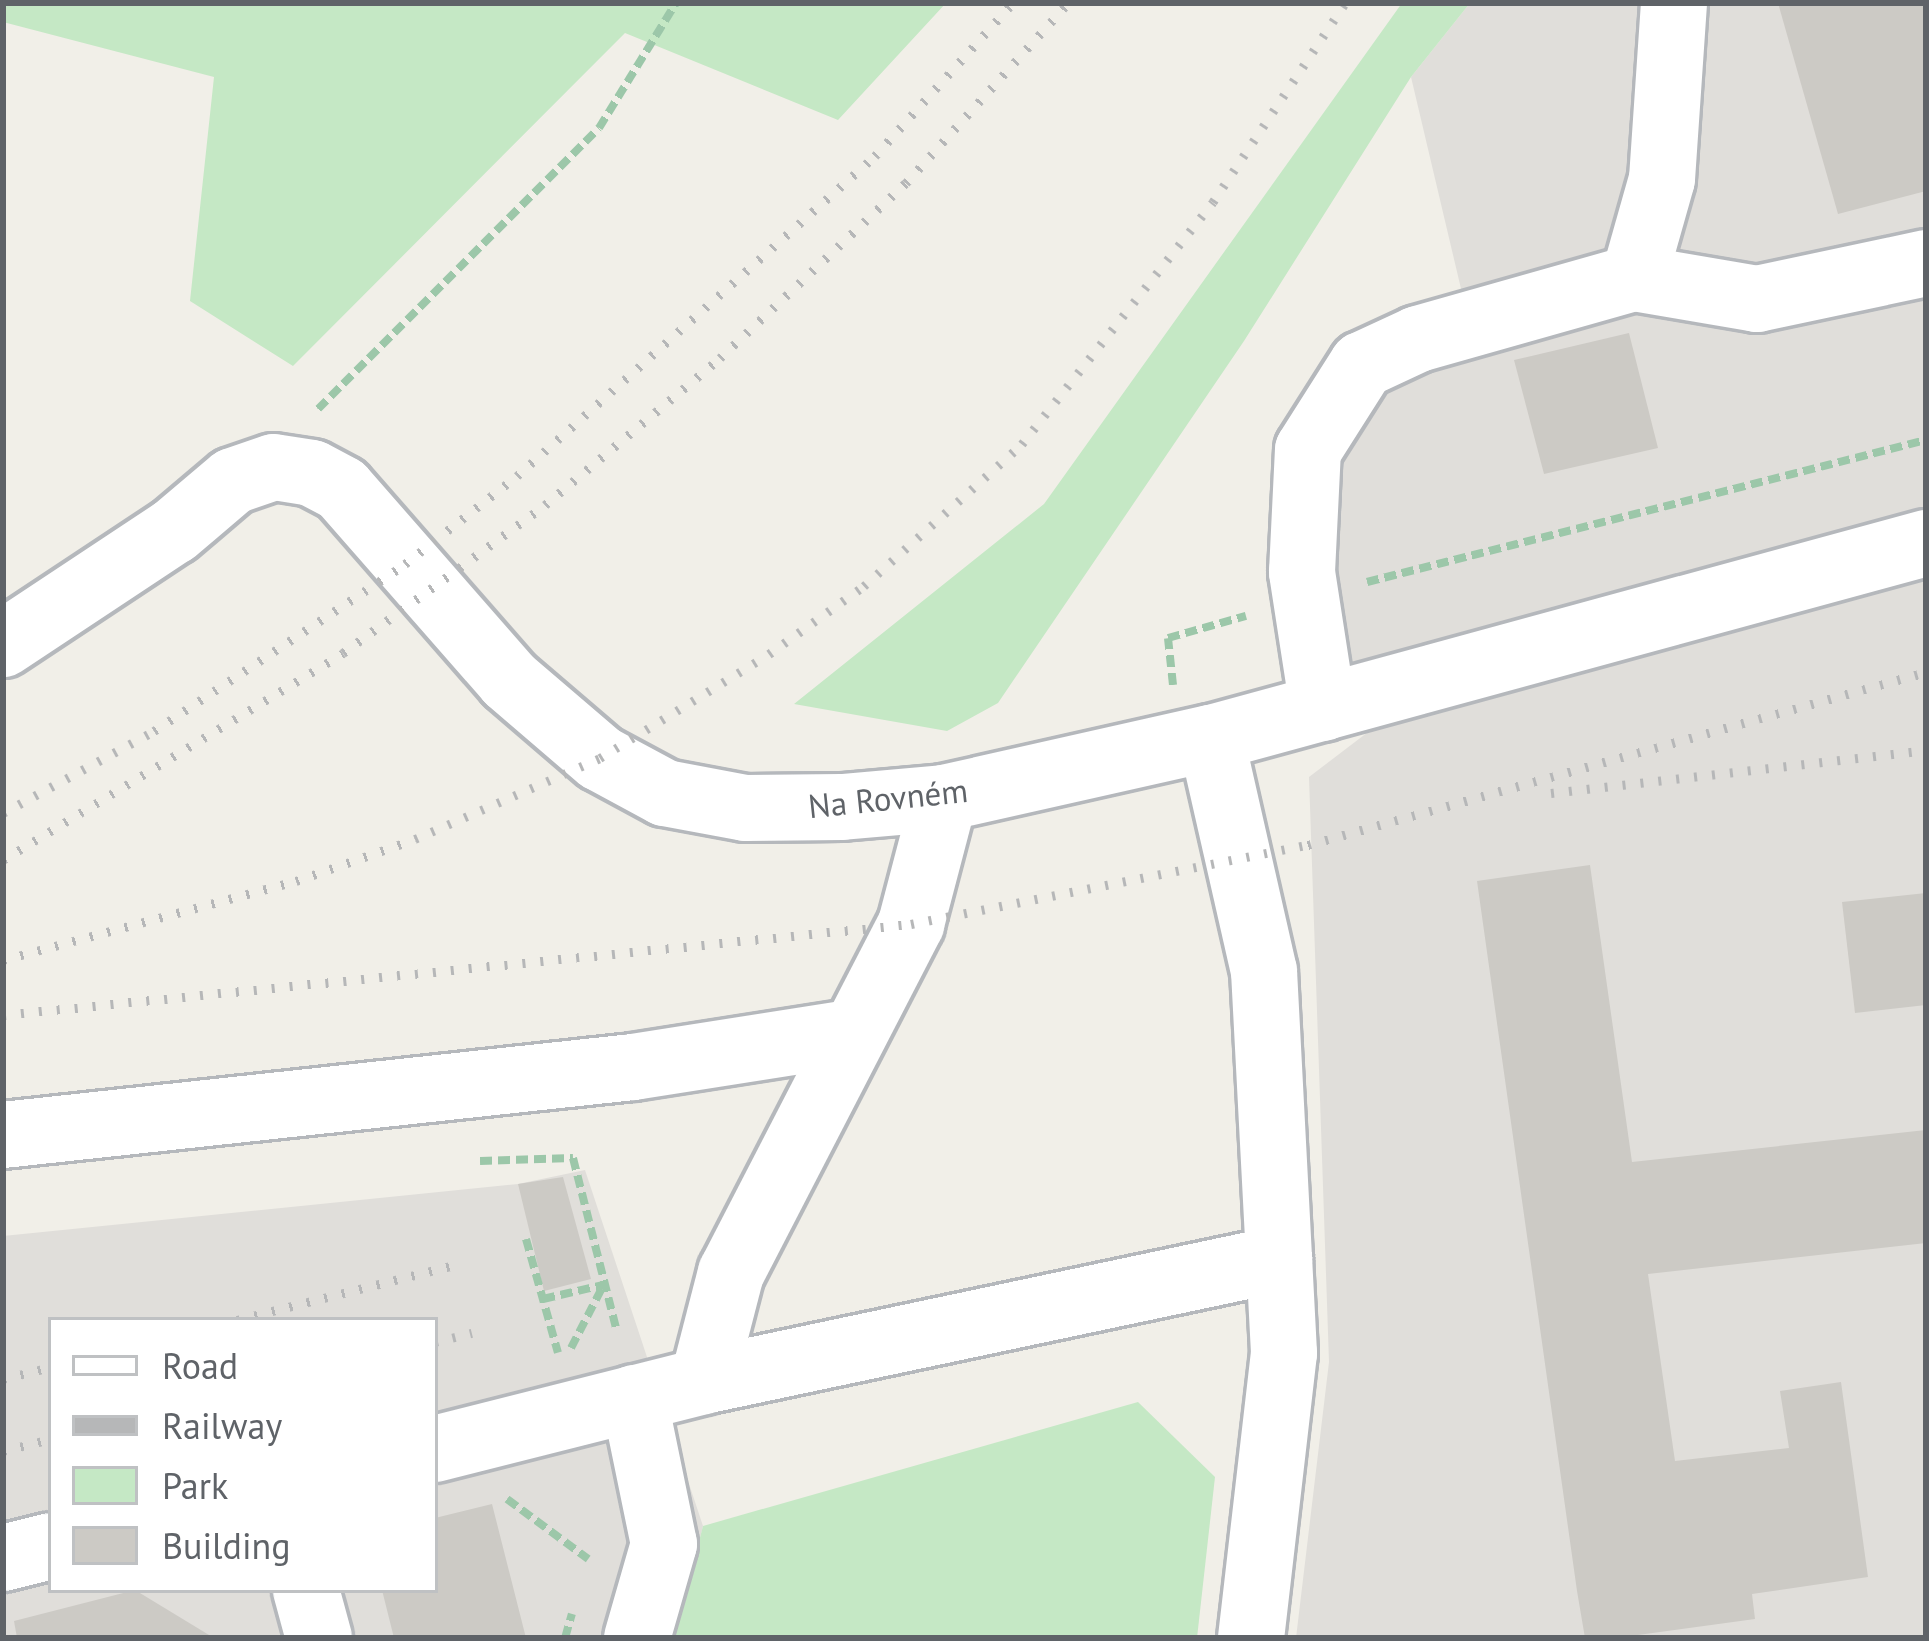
<!DOCTYPE html>
<meta charset="utf-8">
<style>
body{margin:0}
#map{position:relative;width:1929px;height:1641px;overflow:hidden;background:#f1efe8;font-family:"PT Sans",sans-serif}
div>[style]{position:absolute}
.industrial>*{inset:0;background:#e0deda}
.green>*{inset:0;background:#c5e8c5}
.building>*{inset:0;background:#cccac5}
.path>*{height:8px;margin-top:-4px;transform-origin:0;background:repeating-linear-gradient(90deg,#9cc7a9 0 12px,transparent 0 18px)}
.roads{filter:drop-shadow(3px 0 #b5b8bc) drop-shadow(-3px 0 #b5b8bc) drop-shadow(0 3px #b5b8bc) drop-shadow(0 -3px #b5b8bc)}
.minor>*{height:66px;margin:-33px;padding:0 33px;transform-origin:33px;border-radius:33px;background:#fff}
.rail>*{height:9px;margin-top:-4.5px;transform-origin:0;background:repeating-linear-gradient(90deg,#b6b7b8 0 3px,transparent 0 18px)}
span{translate:-50% -50%;white-space:nowrap;text-align:center;line-height:1.15;-webkit-text-stroke:9px #fff;paint-order:stroke}
.street-label{font-size:33px;color:#5f6368}
.frame{position:absolute;inset:0;border:6px solid #5f6368;pointer-events:none}
.legend{position:absolute;left:48px;top:1317px;width:390px;height:276px;box-sizing:border-box;background:#fff;border:3px solid #bfc1c3;margin:0;padding:15px 21px;list-style:none;font-size:36px;color:#5f6368}
.legend li{display:flex;align-items:center;gap:24px;height:60px}
.legend b{width:60px;border:3px solid #bfc1c3}
</style>
<div id="map">
<div class="industrial">
<div style="clip-path:polygon(1470px 3px,1926px 3px,1926px 1638px,1296px 1638px,1329px 1362px,1309px 777px,1372px 729px,1347px 651px,1334px 567px,1345px 451px,1375px 395px,1475px 348px,1411px 77px)"></div>
<div style="clip-path:polygon(evenodd,585px 1170px,703px 1526px,674px 1638px,3px 1638px,3px 1236px,518px 1184px,585px 1170px,51px 1320px,435px 1320px,435px 1590px,51px 1590px,51px 1320px)"></div>
</div>
<div class="green">
<div style="clip-path:polygon(3px 3px,946px 3px,838px 120px,625px 33px,293px 366px,190px 301px,214px 77px,3px 22px)"></div>
<div style="clip-path:polygon(1402px 3px,1470px 3px,1411px 77px,1244px 341px,998px 703px,947px 731px,794px 704px,1044px 504px)"></div>
<div style="clip-path:polygon(1138px 1402px,1215px 1477px,1197px 1638px,674px 1638px,703px 1526px)"></div>
</div>
<div class="building">
<div style="clip-path:polygon(1778px 3px,1926px 3px,1926px 191px,1838px 214px)"></div>
<div style="clip-path:polygon(1629px 333px,1658px 448px,1544px 474px,1514px 360px)"></div>
<div style="clip-path:polygon(1590px 865px,1632px 1162px,1926px 1130px,1926px 1243px,1648px 1274px,1675px 1461px,1789px 1448px,1780px 1391px,1841px 1382px,1868px 1577px,1752px 1594px,1755px 1619px,1616px 1638px,1585px 1638px,1577px 1591px,1477px 881px)"></div>
<div style="clip-path:polygon(1926px 893px,1926px 1005px,1855px 1013px,1842px 902px)"></div>
<div style="clip-path:polygon(563px 1177px,591px 1279px,544px 1291px,518px 1184px)"></div>
<div style="clip-path:polygon(492px 1504px,526px 1638px,394px 1638px,382px 1590px,435px 1590px,435px 1518px)"></div>
<div style="clip-path:polygon(135px 1590px,214px 1638px,17px 1638px,14px 1621px)"></div>
</div>
<div class="path">
<div style="left:318px;top:409px;width:397px;rotate:-45deg"></div>
<div style="left:599px;top:128px;width:147px;rotate:-58.4deg"></div>
<div style="left:1367px;top:582px;width:577px;rotate:-14.25deg"></div>
<div style="left:1173px;top:685px;width:47px;rotate:-96.1deg"></div>
<div style="left:1168px;top:638px;width:81px;rotate:-15.8deg"></div>
<div style="left:480px;top:1161px;width:93px;rotate:-1.8deg"></div>
<div style="left:573px;top:1158px;width:179px;rotate:75.8deg"></div>
<div style="left:526px;top:1239px;width:118px;rotate:74.3deg"></div>
<div style="left:543px;top:1299px;width:62px;rotate:-13.1deg"></div>
<div style="left:571px;top:1348px;width:72px;rotate:-62.7deg"></div>
<div style="left:507px;top:1499px;width:101px;rotate:36.5deg"></div>
<div style="left:565px;top:1638px;width:25px;rotate:-74deg"></div>
</div>
<div class="roads">
<div class="minor">
<div style="left:1634px;top:278px;width:103px;rotate:-74.2deg"></div>
<div style="left:1662px;top:179px;width:176px;rotate:-86.1deg"></div>
<div style="left:3px;top:644px;width:205px;rotate:-33.5deg"></div>
<div style="left:174px;top:531px;width:77px;rotate:-40.3deg"></div>
<div style="left:233px;top:481px;width:43px;rotate:-18.9deg"></div>
<div style="left:274px;top:467px;width:38px;rotate:9deg"></div>
<div style="left:312px;top:473px;width:34px;rotate:28deg"></div>
<div style="left:342px;top:489px;width:254px;rotate:48.8deg"></div>
<div style="left:509px;top:680px;width:120px;rotate:40.6deg"></div>
<div style="left:600px;top:758px;width:74px;rotate:28.3deg"></div>
<div style="left:665px;top:793px;width:81px;rotate:10.6deg"></div>
<div style="left:745px;top:808px;width:97px;rotate:-0.6deg"></div>
<div style="left:842px;top:807px;width:102px;rotate:-5deg"></div>
<div style="left:944px;top:798px;width:274px;rotate:-12.7deg"></div>
<div style="left:1211px;top:738px;width:741px;rotate:-15.26deg"></div>
<div style="left:1323px;top:708px;width:138px;rotate:-98.8deg"></div>
<div style="left:1302px;top:572px;width:122px;rotate:-87.2deg"></div>
<div style="left:1308px;top:450px;width:101px;rotate:-57.6deg"></div>
<div style="left:1362px;top:365px;width:62px;rotate:-24.9deg"></div>
<div style="left:1418px;top:339px;width:224px;rotate:-15.8deg"></div>
<div style="left:1634px;top:278px;width:125px;rotate:9.7deg"></div>
<div style="left:1757px;top:299px;width:173px;rotate:-12deg"></div>
<div style="left:1211px;top:738px;width:239px;rotate:77.2deg"></div>
<div style="left:1264px;top:971px;width:383px;rotate:87deg"></div>
<div style="left:1284px;top:1353px;width:287px;rotate:96.6deg"></div>
<div style="left:3px;top:1135px;width:634px;rotate:-6.16deg"></div>
<div style="left:633px;top:1067px;width:221px;rotate:-8.9deg"></div>
<div style="left:703px;top:1381px;width:112px;rotate:-75.5deg"></div>
<div style="left:731px;top:1273px;width:393px;rotate:-62.7deg"></div>
<div style="left:911px;top:924px;width:130px;rotate:-75.3deg"></div>
<div style="left:634px;top:1398px;width:149px;rotate:78.4deg"></div>
<div style="left:664px;top:1544px;width:98px;rotate:106deg"></div>
<div style="left:435px;top:1449px;width:276px;rotate:-14.2deg"></div>
<div style="left:703px;top:1381px;width:589px;rotate:-11.96deg"></div>
<div style="left:3px;top:1558px;width:49px;rotate:-14deg"></div>
<div style="left:306px;top:1590px;width:50px;rotate:74.8deg"></div>
</div>
</div>
<div class="rail">
<div style="left:1551px;top:793px;width:377px;rotate:-6.5deg"></div>
<div style="left:3px;top:813px;width:172px;rotate:-28.5deg"></div>
<div style="left:154px;top:731px;width:301px;rotate:-33.6deg"></div>
<div style="left:405px;top:564px;width:142px;rotate:-38.2deg"></div>
<div style="left:517px;top:476px;width:480px;rotate:-41.8deg"></div>
<div style="left:875px;top:156px;width:206px;rotate:-48deg"></div>
<div style="left:3px;top:860px;width:398px;rotate:-31.3deg"></div>
<div style="left:343px;top:653px;width:250px;rotate:-36.2deg"></div>
<div style="left:545px;top:505px;width:229px;rotate:-40deg"></div>
<div style="left:720px;top:358px;width:255px;rotate:-43.3deg"></div>
<div style="left:906px;top:183px;width:242px;rotate:-48deg"></div>
<div style="left:3px;top:960px;width:303px;rotate:-15.1deg"></div>
<div style="left:296px;top:881px;width:126px;rotate:-19.4deg"></div>
<div style="left:415px;top:839px;width:202px;rotate:-23.6deg"></div>
<div style="left:600px;top:758px;width:198px;rotate:-31.6deg"></div>
<div style="left:769px;top:654px;width:117px;rotate:-35.6deg"></div>
<div style="left:864px;top:586px;width:212px;rotate:-41.9deg"></div>
<div style="left:1022px;top:444px;width:308px;rotate:-51.7deg"></div>
<div style="left:1213px;top:202px;width:239px;rotate:-56.4deg"></div>
<div style="left:3px;top:1015px;width:913px;rotate:-5.72deg"></div>
<div style="left:911px;top:924px;width:405px;rotate:-11.3deg"></div>
<div style="left:1308px;top:845px;width:642px;rotate:-15.64deg"></div>
<div style="left:237px;top:1320px;width:221px;rotate:-14.2deg"></div>
<div style="left:435px;top:1342px;width:38px;rotate:-14deg"></div>
<div style="left:3px;top:1379px;width:49px;rotate:-14deg"></div>
<div style="left:3px;top:1451px;width:49px;rotate:-14deg"></div>
</div>
<div class="street-label">
<span style="left:888px;top:798px;rotate:-6deg">Na Rovném</span>
</div>
<div class="frame"></div>
<ul class="legend">
<li><b style="height:15px;background:#fff"></b>Road</li>
<li><b style="height:15px;background:#b6b7b8"></b>Railway</li>
<li><b style="height:33px;background:#c5e8c5"></b>Park</li>
<li><b style="height:33px;background:#cccac5"></b>Building</li>
</ul>
</div>
